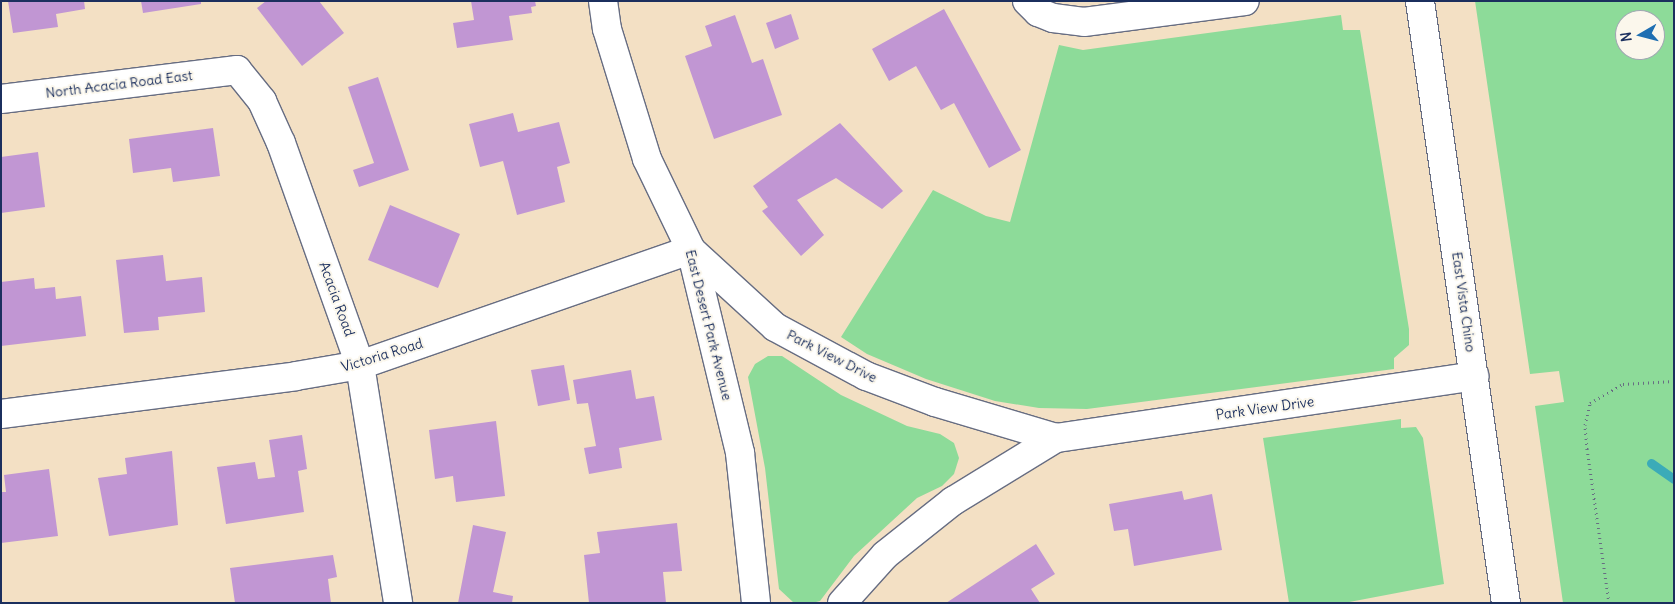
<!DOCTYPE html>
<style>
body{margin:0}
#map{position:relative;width:1675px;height:604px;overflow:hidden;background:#f3e0c4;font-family:Delius,sans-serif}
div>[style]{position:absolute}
.green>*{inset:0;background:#8ddb99}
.stream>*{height:9px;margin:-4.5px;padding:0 4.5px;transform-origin:4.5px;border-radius:4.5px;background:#3babb8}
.building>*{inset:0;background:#c196d3}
.path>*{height:3px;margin-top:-1.5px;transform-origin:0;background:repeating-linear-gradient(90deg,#676d82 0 1px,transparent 0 5px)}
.roads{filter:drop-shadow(1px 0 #676d82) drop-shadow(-1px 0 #676d82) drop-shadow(0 1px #676d82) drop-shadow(0 -1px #676d82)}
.minor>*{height:28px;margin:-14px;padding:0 14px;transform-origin:14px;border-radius:14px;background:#fff}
.major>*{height:28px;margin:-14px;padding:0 14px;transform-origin:14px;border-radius:14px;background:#fff}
span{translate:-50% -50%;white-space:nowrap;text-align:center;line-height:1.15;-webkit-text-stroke:4px #fbf7ec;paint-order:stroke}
.street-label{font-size:14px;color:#1b2f5e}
.frame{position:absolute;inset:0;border:2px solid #1b2f5e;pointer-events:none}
.north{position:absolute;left:1615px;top:10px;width:50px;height:50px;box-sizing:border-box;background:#fbf7ec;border:1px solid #a1a7b3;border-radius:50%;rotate:262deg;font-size:14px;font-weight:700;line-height:20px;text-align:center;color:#1b2f5e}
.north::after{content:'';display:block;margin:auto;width:18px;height:22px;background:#1f6fb2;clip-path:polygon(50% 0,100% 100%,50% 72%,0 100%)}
</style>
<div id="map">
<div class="green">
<div style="clip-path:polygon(evenodd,1475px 1px,1674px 1px,1674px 603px,1563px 603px,1535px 406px,1564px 402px,1559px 371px,1530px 374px,1475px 1px,1625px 20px,1655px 20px,1655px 50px,1625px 50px,1625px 20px)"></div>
<div style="clip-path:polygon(1341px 15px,1343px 30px,1360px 30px,1409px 329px,1409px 345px,1394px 358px,1394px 369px,1087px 409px,1039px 408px,995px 401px,926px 379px,867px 354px,841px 337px,933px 190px,986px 216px,1010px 222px,1059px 45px,1083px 50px)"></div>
<div style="clip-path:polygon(768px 356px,782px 356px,841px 395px,907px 426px,940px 434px,954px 443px,959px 458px,954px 474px,942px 486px,917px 498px,854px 556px,820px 601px,812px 603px,793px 602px,779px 589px,765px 468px,748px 377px,755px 364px)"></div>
<div style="clip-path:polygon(1401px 419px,1401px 428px,1416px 427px,1423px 438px,1444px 584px,1344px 603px,1289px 603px,1263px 438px)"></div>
</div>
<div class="stream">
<div style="left:1651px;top:463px;width:28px;rotate:35deg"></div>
</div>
<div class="building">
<div style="clip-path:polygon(8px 1px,84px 1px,85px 9px,56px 14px,58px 27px,13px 33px)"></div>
<div style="clip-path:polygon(141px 1px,201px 1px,201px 4px,143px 13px)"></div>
<div style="clip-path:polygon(266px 1px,319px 1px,344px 33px,302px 66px,257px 8px)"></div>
<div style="clip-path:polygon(471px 1px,535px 1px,536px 6px,531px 7px,532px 13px,509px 16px,513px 40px,457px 48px,453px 23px,474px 20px)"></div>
<div style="clip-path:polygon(944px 9px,1021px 150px,989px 168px,954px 103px,941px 110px,916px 66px,889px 81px,872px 49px)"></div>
<div style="clip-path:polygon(791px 14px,799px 39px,775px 49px,766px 23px)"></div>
<div style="clip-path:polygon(735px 15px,752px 63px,763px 59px,782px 115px,714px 139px,685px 56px,712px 46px,705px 26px)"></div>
<div style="clip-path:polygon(378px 77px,409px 170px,359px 187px,353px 170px,374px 163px,348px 87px)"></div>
<div style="clip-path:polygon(513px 113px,518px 132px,559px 122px,570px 163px,557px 167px,565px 202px,517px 215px,503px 161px,480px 167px,469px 124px)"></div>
<div style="clip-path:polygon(840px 123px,903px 191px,882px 209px,836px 178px,797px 200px,824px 235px,801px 256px,762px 211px,768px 207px,753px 186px)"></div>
<div style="clip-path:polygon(213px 128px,220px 176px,173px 182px,171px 168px,133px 173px,129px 139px)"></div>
<div style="clip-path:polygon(38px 152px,45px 207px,1px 213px,1px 157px)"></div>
<div style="clip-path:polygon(390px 205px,460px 234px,438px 288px,368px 260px)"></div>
<div style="clip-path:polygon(163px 255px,166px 281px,202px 277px,205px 312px,158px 317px,159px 330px,124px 333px,116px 260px)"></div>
<div style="clip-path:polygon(34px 278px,35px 289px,55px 287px,56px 299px,81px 296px,86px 336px,1px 346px,1px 282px)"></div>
<div style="clip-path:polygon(564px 365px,570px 400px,538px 406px,531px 370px)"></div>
<div style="clip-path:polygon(631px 370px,636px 399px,654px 396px,662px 440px,619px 448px,622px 468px,589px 474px,584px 448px,596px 446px,588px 403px,577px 404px,573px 380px)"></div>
<div style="clip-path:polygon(496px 421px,505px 496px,456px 502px,453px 476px,435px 479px,429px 430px)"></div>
<div style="clip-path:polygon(302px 435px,307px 469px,298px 471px,304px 512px,226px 524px,217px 467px,255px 462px,258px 479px,275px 477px,269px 440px)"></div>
<div style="clip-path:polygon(172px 451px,178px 525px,109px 536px,98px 478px,127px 474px,125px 458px)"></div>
<div style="clip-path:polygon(49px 469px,58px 536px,1px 543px,1px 492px,6px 492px,4px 475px)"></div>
<div style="clip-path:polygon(1182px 491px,1184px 500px,1212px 494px,1222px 550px,1134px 566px,1128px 529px,1114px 531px,1109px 504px)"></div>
<div style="clip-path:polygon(677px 523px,682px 571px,663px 572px,666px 603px,589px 603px,584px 555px,600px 553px,597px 532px)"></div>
<div style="clip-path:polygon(473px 525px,506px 532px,493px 592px,513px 596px,512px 603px,458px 603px)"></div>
<div style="clip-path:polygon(1036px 544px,1055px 574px,1031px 589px,1040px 603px,946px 603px)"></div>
<div style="clip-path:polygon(333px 555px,337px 577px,328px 579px,331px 603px,235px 603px,230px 568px)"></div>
</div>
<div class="path">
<div style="left:1609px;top:603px;width:156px;rotate:-98.1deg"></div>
<div style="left:1587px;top:449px;width:24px;rotate:-95deg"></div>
<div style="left:1585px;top:425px;width:23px;rotate:-77deg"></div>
<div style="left:1590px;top:403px;width:38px;rotate:-30deg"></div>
<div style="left:1623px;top:384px;width:51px;rotate:-3.4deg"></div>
</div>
<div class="roads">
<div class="minor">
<div style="left:603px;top:1px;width:28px;rotate:82deg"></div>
<div style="left:607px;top:29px;width:136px;rotate:72.9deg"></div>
<div style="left:647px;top:159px;width:101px;rotate:64.2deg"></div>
<div style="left:691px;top:250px;width:209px;rotate:76.4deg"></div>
<div style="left:740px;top:453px;width:151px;rotate:83.9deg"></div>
<div style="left:1027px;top:1px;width:16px;rotate:45deg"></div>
<div style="left:1038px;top:12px;width:16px;rotate:22deg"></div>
<div style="left:1053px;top:18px;width:31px;rotate:7deg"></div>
<div style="left:1084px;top:22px;width:162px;rotate:-7.4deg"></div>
<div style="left:1px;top:99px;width:238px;rotate:-7deg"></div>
<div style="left:237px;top:70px;width:40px;rotate:51deg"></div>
<div style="left:262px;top:101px;width:46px;rotate:65.7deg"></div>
<div style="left:281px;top:143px;width:236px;rotate:70.4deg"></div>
<div style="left:360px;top:365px;width:241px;rotate:80.9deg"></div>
<div style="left:1px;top:414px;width:297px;rotate:-7.3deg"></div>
<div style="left:296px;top:376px;width:65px;rotate:-9.8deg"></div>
<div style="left:360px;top:365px;width:350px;rotate:-19.2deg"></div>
<div style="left:691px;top:250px;width:114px;rotate:42.5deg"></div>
<div style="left:775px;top:327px;width:103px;rotate:28.3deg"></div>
<div style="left:866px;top:376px;width:74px;rotate:20.6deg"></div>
<div style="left:935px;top:402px;width:126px;rotate:16.6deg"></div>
<div style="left:842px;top:603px;width:64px;rotate:-48.1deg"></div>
<div style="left:885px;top:555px;width:87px;rotate:-38.5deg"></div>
<div style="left:953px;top:501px;width:121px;rotate:-31.5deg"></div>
<div style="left:1056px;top:438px;width:423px;rotate:-8.4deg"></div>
</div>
<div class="major">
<div style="left:1420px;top:1px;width:608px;rotate:81.87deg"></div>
</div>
</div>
<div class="street-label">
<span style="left:119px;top:84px;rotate:-7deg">North Acacia Road East</span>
<span style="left:337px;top:299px;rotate:70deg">Acacia Road</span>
<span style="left:1464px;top:302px;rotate:82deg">East Vista Chino</span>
<span style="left:709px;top:325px;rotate:76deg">East Desert Park Avenue</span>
<span style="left:382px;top:355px;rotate:-17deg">Victoria Road</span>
<span style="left:832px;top:356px;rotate:27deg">Park View Drive</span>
<span style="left:1265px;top:408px;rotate:-8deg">Park View Drive</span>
</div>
<div class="frame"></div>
<div class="north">N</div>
</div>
